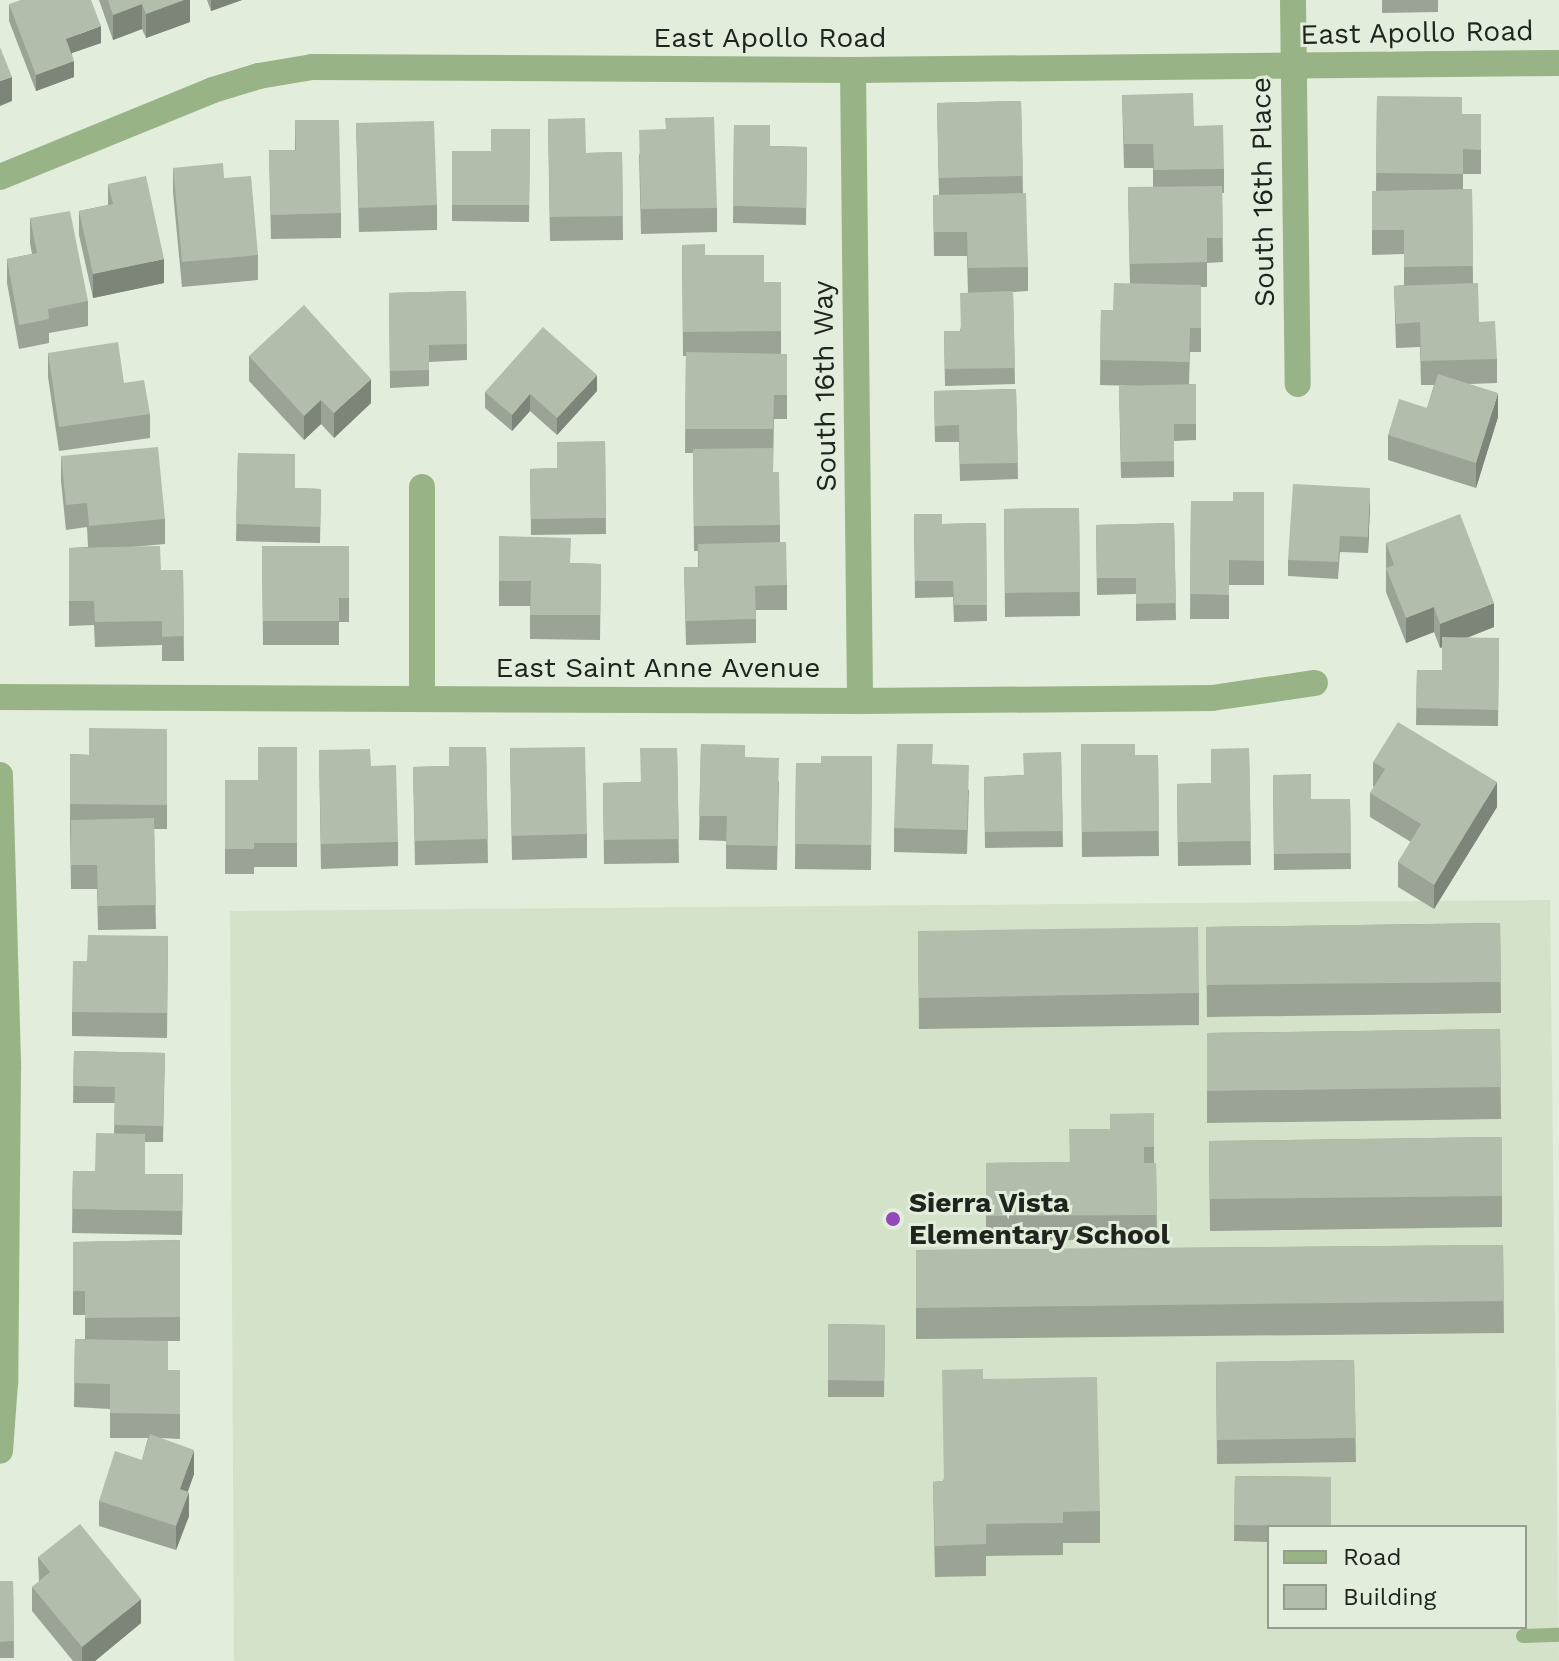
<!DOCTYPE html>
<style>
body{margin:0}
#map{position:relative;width:1559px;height:1661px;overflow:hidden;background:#e2eddc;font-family:"Work Sans",sans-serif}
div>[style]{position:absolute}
.built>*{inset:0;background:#d4e2ca}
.lane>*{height:14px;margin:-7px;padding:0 7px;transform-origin:7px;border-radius:7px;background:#98b386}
.street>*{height:26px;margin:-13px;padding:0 13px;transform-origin:13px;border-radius:13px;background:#98b386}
.wall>*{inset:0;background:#9aa394}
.shaded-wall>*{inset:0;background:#7d8478}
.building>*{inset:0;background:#b3bdac}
.dots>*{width:22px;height:22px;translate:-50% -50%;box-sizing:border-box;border:4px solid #e2eddc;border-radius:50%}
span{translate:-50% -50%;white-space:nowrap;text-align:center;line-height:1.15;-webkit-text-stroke:6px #e2eddc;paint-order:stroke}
.street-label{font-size:28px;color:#20241e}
.poi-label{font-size:28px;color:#20241e;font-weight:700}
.left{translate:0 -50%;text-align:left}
.legend{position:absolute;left:1267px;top:1525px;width:260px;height:104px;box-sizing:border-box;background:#e2eddc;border:2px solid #949d90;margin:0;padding:10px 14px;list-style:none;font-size:24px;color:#20241e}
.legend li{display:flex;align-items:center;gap:16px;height:40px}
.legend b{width:40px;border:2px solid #949d90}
</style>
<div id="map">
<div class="built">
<div style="clip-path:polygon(evenodd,1550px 900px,1559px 1661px,234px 1661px,230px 911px,1550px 900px,1269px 1527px,1525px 1527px,1525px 1627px,1269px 1627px,1269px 1527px)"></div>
</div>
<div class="lane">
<div style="left:1523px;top:1636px;width:36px;rotate:-2deg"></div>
</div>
<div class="street">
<div style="left:1293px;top:0;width:384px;rotate:89.3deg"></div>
<div style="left:853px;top:70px;width:631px;rotate:89.36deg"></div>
<div style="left:0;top:177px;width:230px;rotate:-22.2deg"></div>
<div style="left:213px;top:90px;width:48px;rotate:-16.9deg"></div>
<div style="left:259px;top:76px;width:54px;rotate:-9.6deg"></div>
<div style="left:312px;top:67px;width:541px;rotate:0.32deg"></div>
<div style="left:853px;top:70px;width:706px;rotate:-0.57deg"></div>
<div style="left:422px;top:487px;width:212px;rotate:90deg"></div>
<div style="left:0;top:697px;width:860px;rotate:0.27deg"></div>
<div style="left:860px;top:701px;width:352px;rotate:-0.5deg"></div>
<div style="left:1212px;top:698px;width:104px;rotate:-8.3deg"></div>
<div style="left:0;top:775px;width:294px;rotate:88.4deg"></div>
<div style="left:8px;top:1069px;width:314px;rotate:90.5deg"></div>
<div style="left:5px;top:1383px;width:68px;rotate:94.2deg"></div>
</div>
<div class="wall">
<div style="clip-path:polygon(99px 0,190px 0,190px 22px,146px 38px,142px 29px,113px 40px)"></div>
<div style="clip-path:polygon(207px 0,242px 0,211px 11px)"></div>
<div style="clip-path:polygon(1382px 0,1438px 0,1438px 12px,1382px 13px)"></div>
<div style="clip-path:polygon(9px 4px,101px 43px,72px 53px,74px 77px,36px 91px,9px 21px)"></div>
<div style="clip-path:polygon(1122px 95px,1194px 126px,1224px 169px,1224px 193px,1222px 193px,1223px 262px,1207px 263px,1207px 287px,1201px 287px,1201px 352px,1190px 352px,1189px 384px,1196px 384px,1196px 440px,1174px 441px,1174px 477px,1121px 478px,1119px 386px,1137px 386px,1100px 385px,1101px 310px,1113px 310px,1130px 284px,1128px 187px,1153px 187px,1153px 168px,1124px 168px)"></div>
<div style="clip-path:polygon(1377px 96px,1462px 114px,1481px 114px,1481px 174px,1463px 174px,1463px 189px,1472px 189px,1473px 283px,1479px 322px,1497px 359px,1497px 383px,1469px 384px,1498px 417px,1476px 488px,1388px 460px,1388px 435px,1427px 408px,1434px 385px,1421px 385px,1420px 347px,1396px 348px,1394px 286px,1404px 285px,1404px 254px,1372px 255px,1372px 191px,1376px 191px)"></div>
<div style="clip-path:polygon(1021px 101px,1023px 193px,1028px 267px,1028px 291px,1013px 292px,1015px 384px,945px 386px,944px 331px,960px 331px,968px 293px,967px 256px,934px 256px,933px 195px,939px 195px,937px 103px)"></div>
<div style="clip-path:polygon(548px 119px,586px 153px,622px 152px,623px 240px,550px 241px)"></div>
<div style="clip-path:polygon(295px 120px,341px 213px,341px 238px,271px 239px,269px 150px,295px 150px)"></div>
<div style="clip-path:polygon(356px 123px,437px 205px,437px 230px,359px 232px)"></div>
<div style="clip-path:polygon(734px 125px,770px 146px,807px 147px,806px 225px,733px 223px)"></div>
<div style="clip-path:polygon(530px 129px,529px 222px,452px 221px,452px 151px,491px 151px)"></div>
<div style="clip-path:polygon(639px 154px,717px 208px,717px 232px,641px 234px)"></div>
<div style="clip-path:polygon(173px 168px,224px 178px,258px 255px,258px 280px,182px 287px,173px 192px)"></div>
<div style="clip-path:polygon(108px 184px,164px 283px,93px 298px,79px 235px,79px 211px,108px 205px)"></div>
<div style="clip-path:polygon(30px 218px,88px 301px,88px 326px,49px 333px,49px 343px,19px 349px,7px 283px,7px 259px,32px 254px,30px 243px)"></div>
<div style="clip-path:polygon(682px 245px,764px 282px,781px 282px,781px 354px,787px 354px,787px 419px,774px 419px,773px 472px,780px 525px,780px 542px,787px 585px,787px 610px,756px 610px,756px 643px,686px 645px,684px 567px,698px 567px,698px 551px,694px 551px,693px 453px,685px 453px,686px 356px,683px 356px)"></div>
<div style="clip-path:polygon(466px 291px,467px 360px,429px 362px,429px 386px,390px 388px,389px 293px)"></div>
<div style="clip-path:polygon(48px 353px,124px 383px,150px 414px,150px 438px,59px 451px,48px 377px)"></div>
<div style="clip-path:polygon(249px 356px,371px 403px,334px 438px,321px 424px,304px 440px,249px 381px)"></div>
<div style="clip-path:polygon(1016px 389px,1018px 479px,960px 481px,959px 442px,935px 442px,934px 391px)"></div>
<div style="clip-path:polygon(597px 391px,557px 435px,530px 411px,512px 431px,485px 408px,485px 392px)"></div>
<div style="clip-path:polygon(605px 441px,606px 534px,531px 535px,530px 469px,557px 468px)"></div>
<div style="clip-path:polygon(238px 453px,295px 488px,321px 489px,320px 543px,236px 541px)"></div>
<div style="clip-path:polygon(61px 456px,165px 519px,165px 544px,132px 547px,161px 570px,183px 570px,184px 661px,162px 661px,162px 645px,95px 647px,94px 625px,69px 626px,69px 548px,88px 547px,87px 527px,66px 530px,61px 481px)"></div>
<div style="clip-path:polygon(1264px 492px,1264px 585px,1229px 585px,1229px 619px,1190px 619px,1191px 501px,1233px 501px)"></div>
<div style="clip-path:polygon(1370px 504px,1368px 553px,1340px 552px,1338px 579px,1288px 576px,1288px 560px)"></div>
<div style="clip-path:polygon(1079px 508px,1080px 616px,1005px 617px,1004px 509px)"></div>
<div style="clip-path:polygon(914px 514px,942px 524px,986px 523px,987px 621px,954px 622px,953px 597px,915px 598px)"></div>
<div style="clip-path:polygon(1174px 523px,1176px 620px,1136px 621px,1136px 594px,1097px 595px,1096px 525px)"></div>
<div style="clip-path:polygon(499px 536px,571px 563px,601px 564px,600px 640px,530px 639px,530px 606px,499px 606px)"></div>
<div style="clip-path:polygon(1386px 543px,1494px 627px,1467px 638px,1499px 638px,1498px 726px,1416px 725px,1417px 670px,1442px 670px,1442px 647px,1440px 648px,1434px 632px,1406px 643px,1386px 592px)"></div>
<div style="clip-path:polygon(262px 546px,349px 546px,349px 622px,339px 622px,339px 645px,263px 645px)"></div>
<div style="clip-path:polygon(167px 729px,167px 829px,154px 829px,156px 929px,98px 930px,97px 889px,71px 889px,70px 829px,70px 754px,89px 755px)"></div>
<div style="clip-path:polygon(701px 744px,745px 757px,779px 782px,777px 870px,726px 869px,726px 841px,699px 840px)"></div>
<div style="clip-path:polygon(1081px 744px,1135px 755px,1158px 755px,1159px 856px,1082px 857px)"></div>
<div style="clip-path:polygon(297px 747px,297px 867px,254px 867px,254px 874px,225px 874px,225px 780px,258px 780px)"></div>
<div style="clip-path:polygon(486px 747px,488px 863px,415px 865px,413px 767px,449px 766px)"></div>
<div style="clip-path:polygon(510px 748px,587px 834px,587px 858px,512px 860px)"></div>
<div style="clip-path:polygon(677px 748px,679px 863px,604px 864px,603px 783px,640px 782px)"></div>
<div style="clip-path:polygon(1249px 748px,1251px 865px,1178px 866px,1177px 784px,1211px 783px)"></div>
<div style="clip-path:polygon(319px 750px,371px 766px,398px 842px,398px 866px,321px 869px)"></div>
<div style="clip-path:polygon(1061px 752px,1063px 847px,985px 848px,984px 777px,1023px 775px)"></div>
<div style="clip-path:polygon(872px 756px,871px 870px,795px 869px,796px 763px,821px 763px)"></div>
<div style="clip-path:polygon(1373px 762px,1497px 807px,1434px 909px,1398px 887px,1398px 862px,1411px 842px,1370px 817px,1370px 793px,1374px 787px,1373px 786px)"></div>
<div style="clip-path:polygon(933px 764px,969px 790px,967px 854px,894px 852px,894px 828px)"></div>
<div style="clip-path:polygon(1273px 775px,1311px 799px,1350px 799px,1351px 869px,1274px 870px)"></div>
<div style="clip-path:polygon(1500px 923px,1501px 1013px,1207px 1017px,1206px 927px)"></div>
<div style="clip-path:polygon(918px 931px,1199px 993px,1199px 1025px,919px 1029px)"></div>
<div style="clip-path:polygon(168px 936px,167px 1038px,72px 1036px,72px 1012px,87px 961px)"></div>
<div style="clip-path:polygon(1500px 1029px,1501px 1119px,1207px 1123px,1207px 1033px)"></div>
<div style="clip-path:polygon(74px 1051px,165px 1053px,163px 1142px,145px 1142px,145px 1174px,183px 1174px,182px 1235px,72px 1233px,73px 1171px,95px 1171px,114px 1134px,115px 1103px,73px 1103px)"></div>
<div style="clip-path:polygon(1154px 1113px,1154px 1163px,1156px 1163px,1157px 1239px,986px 1241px,986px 1163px,1069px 1162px,1110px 1129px)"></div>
<div style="clip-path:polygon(1502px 1137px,1502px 1227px,1210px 1231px,1209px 1141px)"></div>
<div style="clip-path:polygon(180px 1240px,180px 1341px,168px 1341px,168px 1370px,180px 1370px,180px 1439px,162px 1438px,194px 1474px,188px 1491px,189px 1516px,176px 1550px,99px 1526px,99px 1501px,142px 1460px,148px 1438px,110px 1438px,110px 1409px,74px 1407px,75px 1339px,85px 1339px,85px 1315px,73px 1315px,73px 1242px)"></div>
<div style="clip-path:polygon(1503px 1245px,1504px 1333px,916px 1339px,916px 1250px)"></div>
<div style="clip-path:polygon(828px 1324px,885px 1325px,884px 1397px,828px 1397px)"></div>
<div style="clip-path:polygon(1354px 1360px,1356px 1462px,1217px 1464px,1216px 1362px)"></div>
<div style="clip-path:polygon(983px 1379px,1100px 1511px,1100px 1543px,1063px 1543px,1063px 1555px,986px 1556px,986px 1576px,935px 1577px,933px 1482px,943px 1481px)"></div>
<div style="clip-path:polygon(1235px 1476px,1331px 1477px,1331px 1527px,1269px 1527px,1269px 1542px,1234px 1541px)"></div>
<div style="clip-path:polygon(38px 1557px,141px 1623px,95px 1661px,73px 1661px,32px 1611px,32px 1587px,39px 1582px)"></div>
<div style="clip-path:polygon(0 1581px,13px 1581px,14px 1658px,0 1658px)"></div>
</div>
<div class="shaded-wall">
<div style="clip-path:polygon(184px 0,190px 0,190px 22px,146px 38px,146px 14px)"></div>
<div style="clip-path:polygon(211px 0,242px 0,211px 11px)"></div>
<div style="clip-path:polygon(142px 4px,142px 29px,113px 40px,113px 15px)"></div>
<div style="clip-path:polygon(101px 26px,101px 43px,66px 55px,66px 39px)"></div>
<div style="clip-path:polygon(74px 61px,74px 77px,36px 91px,36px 75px)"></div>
<div style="clip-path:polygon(12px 77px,12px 101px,0 106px,0 81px)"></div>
<div style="clip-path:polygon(164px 259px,164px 283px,93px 298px,93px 274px)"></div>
<div style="clip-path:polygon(597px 375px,597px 391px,557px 435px,557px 418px)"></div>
<div style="clip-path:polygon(371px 379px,371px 403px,334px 438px,334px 413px)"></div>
<div style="clip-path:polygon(1498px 393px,1498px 417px,1476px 488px,1476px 463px)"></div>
<div style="clip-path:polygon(530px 394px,530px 411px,512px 431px,512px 415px)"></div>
<div style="clip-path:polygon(321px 400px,321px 424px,304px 440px,304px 416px)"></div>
<div style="clip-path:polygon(1370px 488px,1370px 504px,1368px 553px,1368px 537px)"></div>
<div style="clip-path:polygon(1494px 603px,1494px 627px,1440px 648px,1440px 624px)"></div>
<div style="clip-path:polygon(1434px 607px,1434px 632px,1406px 643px,1406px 618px)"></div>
<div style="clip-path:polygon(1497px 782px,1497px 807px,1434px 909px,1434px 885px)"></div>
<div style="clip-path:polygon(194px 1450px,194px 1474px,180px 1513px,180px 1489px)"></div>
<div style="clip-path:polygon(189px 1492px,189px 1516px,176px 1550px,176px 1526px)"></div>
<div style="clip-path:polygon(141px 1599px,141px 1623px,95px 1661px,82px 1661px,82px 1647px)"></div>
</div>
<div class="building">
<div style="clip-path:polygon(21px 0,91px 0,101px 26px,66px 39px,74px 61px,36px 75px,9px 4px)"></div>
<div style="clip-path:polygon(108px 0,184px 0,146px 14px,142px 4px,113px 15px)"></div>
<div style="clip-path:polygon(0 47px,12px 77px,0 81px)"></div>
<div style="clip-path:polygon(1193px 93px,1194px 126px,1223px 125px,1224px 169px,1154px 170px,1153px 144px,1124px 144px,1122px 95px)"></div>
<div style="clip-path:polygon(1377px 96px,1462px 97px,1462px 114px,1481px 114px,1481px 150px,1463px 149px,1463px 174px,1376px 173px)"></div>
<div style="clip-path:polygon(1021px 101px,1023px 176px,939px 178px,937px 103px)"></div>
<div style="clip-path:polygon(714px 117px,717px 208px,641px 209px,639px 130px,666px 129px,665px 118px)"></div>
<div style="clip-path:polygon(585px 118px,586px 153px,622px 152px,623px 216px,550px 217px,548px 119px)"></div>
<div style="clip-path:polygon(295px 120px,339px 120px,341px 213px,271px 215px,269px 150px,296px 150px)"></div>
<div style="clip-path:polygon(434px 121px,437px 205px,359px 208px,356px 123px)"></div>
<div style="clip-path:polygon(734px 125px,770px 125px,770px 146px,807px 147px,806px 208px,733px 206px)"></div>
<div style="clip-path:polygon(491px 129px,530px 129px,529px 205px,452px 205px,452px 151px,491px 151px)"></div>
<div style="clip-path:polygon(223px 163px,224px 178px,251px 176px,258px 255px,182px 262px,173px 168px)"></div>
<div style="clip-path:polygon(146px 176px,164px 259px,93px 274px,79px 211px,113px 204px,108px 184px)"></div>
<div style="clip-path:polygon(1222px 186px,1223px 238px,1207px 238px,1207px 262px,1130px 264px,1128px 187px)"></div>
<div style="clip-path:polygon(1472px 189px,1473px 266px,1404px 267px,1404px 230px,1372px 230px,1372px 191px)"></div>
<div style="clip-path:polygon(1026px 193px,1028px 267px,968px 268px,967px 232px,934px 232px,933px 195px)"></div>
<div style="clip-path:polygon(70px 211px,88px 301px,48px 309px,49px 319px,19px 325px,7px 259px,37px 253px,30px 218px)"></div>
<div style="clip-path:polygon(705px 244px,705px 255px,764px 255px,764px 282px,781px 282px,781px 331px,683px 332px,682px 245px)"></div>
<div style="clip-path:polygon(1114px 283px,1201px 285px,1201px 328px,1190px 328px,1189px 362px,1100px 360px,1101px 310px,1113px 310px)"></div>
<div style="clip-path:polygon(1478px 283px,1479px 322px,1495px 321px,1497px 359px,1421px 361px,1420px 322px,1396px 324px,1394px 286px)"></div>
<div style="clip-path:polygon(466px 291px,467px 344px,429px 345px,429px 370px,390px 371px,389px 293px)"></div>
<div style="clip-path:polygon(1013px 291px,1015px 368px,945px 369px,944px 331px,961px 331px,960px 293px)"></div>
<div style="clip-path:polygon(304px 305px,371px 379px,334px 413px,321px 400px,304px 416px,249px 356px)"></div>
<div style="clip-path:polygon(543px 327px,597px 375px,557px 418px,530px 394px,512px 415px,485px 392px)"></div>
<div style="clip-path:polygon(118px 342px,124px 383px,144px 380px,150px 414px,59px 427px,48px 353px)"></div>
<div style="clip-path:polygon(686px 352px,787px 354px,787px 395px,774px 395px,773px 429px,685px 429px)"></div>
<div style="clip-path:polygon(1438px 374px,1498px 393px,1476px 463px,1388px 435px,1399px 399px,1427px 408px)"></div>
<div style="clip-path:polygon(1196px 384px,1196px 424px,1174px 424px,1174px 461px,1121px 462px,1119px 386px)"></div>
<div style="clip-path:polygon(1016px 389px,1018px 463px,960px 464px,959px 425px,935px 426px,934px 391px)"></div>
<div style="clip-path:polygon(605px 441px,606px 518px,531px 519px,530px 469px,557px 468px,557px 442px)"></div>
<div style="clip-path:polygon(158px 447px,165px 519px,89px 526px,87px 503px,66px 505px,61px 456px)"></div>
<div style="clip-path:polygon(773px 448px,773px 472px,779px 472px,780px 525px,694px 526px,693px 449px)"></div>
<div style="clip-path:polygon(238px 453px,295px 454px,295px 488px,321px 489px,320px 527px,236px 524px)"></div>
<div style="clip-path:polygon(1293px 484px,1370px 488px,1368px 537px,1340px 536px,1338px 562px,1288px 560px)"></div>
<div style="clip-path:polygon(1233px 492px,1264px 492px,1264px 561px,1229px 560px,1229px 595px,1190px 594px,1191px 501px,1233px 501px)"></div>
<div style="clip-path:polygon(1079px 508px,1080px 592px,1005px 593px,1004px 509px)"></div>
<div style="clip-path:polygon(914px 514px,942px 514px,942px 524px,986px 523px,987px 605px,954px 605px,953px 581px,915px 581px)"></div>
<div style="clip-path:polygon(1460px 514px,1494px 603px,1440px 624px,1434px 607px,1406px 618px,1386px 568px,1394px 565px,1386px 543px)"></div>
<div style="clip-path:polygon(1174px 523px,1176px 603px,1136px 604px,1136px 578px,1097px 578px,1096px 525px)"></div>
<div style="clip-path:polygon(499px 536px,571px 538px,570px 563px,601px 564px,600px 615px,530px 615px,531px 581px,499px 581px)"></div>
<div style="clip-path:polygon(786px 542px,787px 585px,755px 586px,756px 619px,686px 621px,684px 567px,699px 567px,698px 544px)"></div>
<div style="clip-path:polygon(160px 546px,161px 570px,183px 570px,184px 636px,162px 637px,162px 621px,95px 622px,94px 601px,69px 601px,69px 548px)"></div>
<div style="clip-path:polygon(262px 546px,349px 546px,349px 598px,339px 598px,339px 621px,263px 621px)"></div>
<div style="clip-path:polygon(1442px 637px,1499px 638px,1498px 710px,1416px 708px,1417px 670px,1442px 670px)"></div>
<div style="clip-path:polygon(1398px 722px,1497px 782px,1434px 885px,1398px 862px,1421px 824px,1370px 793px,1385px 769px,1373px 762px)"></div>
<div style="clip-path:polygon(89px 728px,167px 729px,167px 805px,70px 804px,70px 754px,89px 755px)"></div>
<div style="clip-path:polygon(701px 744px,745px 745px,745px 757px,779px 758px,777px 846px,726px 845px,727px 816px,699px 816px)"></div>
<div style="clip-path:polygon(897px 744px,933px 744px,932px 764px,969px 765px,967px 830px,894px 828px)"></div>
<div style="clip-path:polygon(1081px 744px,1135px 744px,1135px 755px,1158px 755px,1159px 831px,1082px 832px)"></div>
<div style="clip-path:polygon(258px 747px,297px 747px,297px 843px,254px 843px,254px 849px,225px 849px,225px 780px,258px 780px)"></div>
<div style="clip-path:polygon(449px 747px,486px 747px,488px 839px,415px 841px,413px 767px,449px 766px)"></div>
<div style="clip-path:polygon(585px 747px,587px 834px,512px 836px,510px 748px)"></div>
<div style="clip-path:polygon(640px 748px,677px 748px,679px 839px,604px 840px,603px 783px,641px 782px)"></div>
<div style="clip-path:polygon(1249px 748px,1251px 841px,1178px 842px,1177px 784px,1211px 783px,1211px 749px)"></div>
<div style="clip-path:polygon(370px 749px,371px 766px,396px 765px,398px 842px,321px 844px,319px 750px)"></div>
<div style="clip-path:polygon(1061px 752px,1063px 831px,985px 832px,984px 777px,1024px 775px,1023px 753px)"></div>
<div style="clip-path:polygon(821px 756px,872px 756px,871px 845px,795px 844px,796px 763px,821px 763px)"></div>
<div style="clip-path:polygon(1311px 774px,1311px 799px,1350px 799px,1351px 853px,1274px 854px,1273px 775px)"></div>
<div style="clip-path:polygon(154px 818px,156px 905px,98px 906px,97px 865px,71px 865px,71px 820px)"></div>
<div style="clip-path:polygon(1500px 923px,1501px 982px,1207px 985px,1206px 927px)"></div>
<div style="clip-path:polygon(1198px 927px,1199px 993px,919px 998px,918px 931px)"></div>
<div style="clip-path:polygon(88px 935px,168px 936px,167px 1013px,72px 1012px,73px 961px,87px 961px)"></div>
<div style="clip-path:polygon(1500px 1029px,1501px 1087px,1207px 1091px,1207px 1033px)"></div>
<div style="clip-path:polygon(74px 1051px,165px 1053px,163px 1126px,114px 1125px,115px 1087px,73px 1086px)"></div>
<div style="clip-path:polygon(1154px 1113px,1154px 1147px,1144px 1147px,1144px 1163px,1156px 1163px,1157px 1215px,986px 1216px,986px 1163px,1070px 1162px,1069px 1129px,1110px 1129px,1110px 1114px)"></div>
<div style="clip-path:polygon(96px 1133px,145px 1134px,145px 1174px,183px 1174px,182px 1211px,72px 1209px,73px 1171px,95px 1171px)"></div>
<div style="clip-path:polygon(1502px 1137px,1502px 1196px,1210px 1199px,1209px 1141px)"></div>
<div style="clip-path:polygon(180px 1240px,180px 1317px,85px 1318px,85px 1291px,73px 1291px,73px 1242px)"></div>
<div style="clip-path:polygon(1503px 1245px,1504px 1301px,916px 1308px,916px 1250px)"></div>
<div style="clip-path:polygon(828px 1324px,885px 1325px,884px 1381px,828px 1380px)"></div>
<div style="clip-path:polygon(75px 1339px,168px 1341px,168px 1370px,180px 1370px,180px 1414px,110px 1413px,110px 1384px,74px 1383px)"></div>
<div style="clip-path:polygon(1354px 1360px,1356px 1438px,1217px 1440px,1216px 1362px)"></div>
<div style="clip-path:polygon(983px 1369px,983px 1379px,1097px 1377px,1100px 1511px,1063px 1512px,1063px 1523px,986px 1524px,986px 1544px,935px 1546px,933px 1482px,944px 1481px,942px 1370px)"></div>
<div style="clip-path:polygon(150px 1434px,194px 1450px,180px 1489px,189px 1492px,176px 1526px,99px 1501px,115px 1451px,142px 1460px)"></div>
<div style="clip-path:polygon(1235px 1476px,1331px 1477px,1331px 1526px,1234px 1525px)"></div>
<div style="clip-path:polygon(80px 1524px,141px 1599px,82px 1647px,32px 1587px,50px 1572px,38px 1557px)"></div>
<div style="clip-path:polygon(0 1581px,13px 1581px,14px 1641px,0 1642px)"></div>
</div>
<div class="dots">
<div style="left:893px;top:1219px;background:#9447b8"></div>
</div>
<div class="street-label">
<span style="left:1417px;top:33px;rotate:-1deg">East Apollo Road</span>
<span style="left:770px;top:38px">East Apollo Road</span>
<span style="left:1263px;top:192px;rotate:-91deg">South 16th Place</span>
<span style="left:825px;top:386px;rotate:-91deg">South 16th Way</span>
<span style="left:658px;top:668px">East Saint Anne Avenue</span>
</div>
<div class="poi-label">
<span class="left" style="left:909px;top:1219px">Sierra Vista<br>Elementary School</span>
</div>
<ul class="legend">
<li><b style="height:10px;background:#98b386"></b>Road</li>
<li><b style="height:22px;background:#b3bdac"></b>Building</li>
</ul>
</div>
